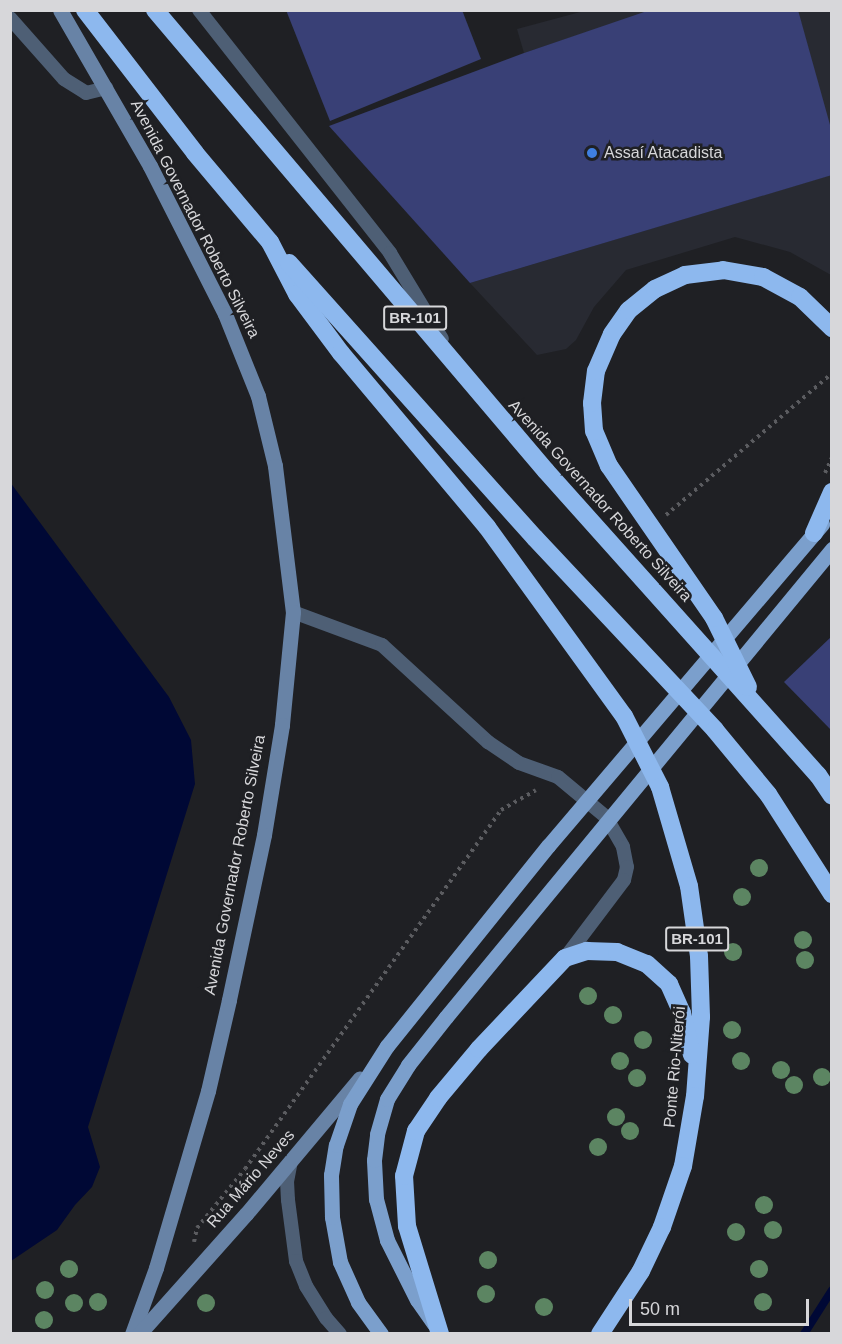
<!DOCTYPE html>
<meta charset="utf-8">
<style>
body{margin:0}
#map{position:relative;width:842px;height:1344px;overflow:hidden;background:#1f2024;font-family:Arial,sans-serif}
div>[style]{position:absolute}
.built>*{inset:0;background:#282a32}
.water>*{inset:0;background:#000835}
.stream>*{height:8px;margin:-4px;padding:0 4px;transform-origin:4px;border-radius:4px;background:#000835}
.building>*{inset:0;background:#394076}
.path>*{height:4px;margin-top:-2px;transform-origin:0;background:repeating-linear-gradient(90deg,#5b5c60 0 3px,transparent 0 7.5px)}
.lane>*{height:14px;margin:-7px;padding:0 7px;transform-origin:7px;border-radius:7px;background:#4e5f75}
.secondary>*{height:15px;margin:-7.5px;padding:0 7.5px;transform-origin:7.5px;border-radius:7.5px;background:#6883a6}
.primary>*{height:15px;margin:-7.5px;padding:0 7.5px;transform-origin:7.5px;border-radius:7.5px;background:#7b9fcc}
.highway>*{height:18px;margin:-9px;padding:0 9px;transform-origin:9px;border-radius:9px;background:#8db8ee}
.trees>*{width:18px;height:18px;margin:-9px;border-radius:50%;background:#5c8562}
.dots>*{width:16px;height:16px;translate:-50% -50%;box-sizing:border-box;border:3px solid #1f2024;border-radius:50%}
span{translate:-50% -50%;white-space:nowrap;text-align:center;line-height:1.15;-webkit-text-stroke:5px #1f2024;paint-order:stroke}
.shield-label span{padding:2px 4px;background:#1f2024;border:2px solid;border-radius:4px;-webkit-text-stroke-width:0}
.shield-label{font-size:15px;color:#d7d7da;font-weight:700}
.poi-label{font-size:16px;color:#d7d7da}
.left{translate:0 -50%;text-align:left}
.street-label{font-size:16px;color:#d7d7da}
.frame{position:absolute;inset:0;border:12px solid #d7d7da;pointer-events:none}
.scale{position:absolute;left:629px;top:1299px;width:180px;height:27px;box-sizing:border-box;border:3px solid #d7d7da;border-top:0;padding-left:8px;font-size:18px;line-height:21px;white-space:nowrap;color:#d7d7da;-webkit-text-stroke:4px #1f2024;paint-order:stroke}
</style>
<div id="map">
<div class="built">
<div style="clip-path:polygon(584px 11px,650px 11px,524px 53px,517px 29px)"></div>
<div style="clip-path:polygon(798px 11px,831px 11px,831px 132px)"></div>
<div style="clip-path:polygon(831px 175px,831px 275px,790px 252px,735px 237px,626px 270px,594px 307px,576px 340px,566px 349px,537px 355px,470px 283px)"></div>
</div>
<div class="water">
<div style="clip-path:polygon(10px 482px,169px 697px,191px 740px,195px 784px,88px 1127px,100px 1167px,92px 1187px,75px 1205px,57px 1230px,11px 1261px)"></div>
</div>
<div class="stream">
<div style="left:804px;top:1334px;width:52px;rotate:-57.5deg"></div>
</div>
<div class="building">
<div style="clip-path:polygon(286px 10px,462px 10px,481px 59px,330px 121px)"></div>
<div style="clip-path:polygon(650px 10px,798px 10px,832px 132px,832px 175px,470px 283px,329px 126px,524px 53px)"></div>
<div style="clip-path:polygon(832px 636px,832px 731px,784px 682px)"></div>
</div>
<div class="path">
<div style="left:825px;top:473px;width:17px;rotate:-66deg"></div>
<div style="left:666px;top:515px;width:218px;rotate:-40.5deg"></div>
<div style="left:194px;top:1242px;width:14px;rotate:-78deg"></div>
<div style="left:197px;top:1228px;width:76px;rotate:-50.9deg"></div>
<div style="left:245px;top:1169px;width:441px;rotate:-54.5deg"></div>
<div style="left:501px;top:810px;width:40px;rotate:-29.7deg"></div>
</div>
<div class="lane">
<div style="left:199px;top:10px;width:309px;rotate:51.8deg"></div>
<div style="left:390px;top:253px;width:100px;rotate:58.8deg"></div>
<div style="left:10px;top:18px;width:81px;rotate:48.5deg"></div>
<div style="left:64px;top:79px;width:26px;rotate:32deg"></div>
<div style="left:86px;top:93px;width:21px;rotate:-14deg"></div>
<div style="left:293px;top:612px;width:95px;rotate:20.3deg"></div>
<div style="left:382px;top:645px;width:144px;rotate:42.5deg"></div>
<div style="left:488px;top:742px;width:37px;rotate:34deg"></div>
<div style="left:519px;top:763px;width:41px;rotate:19.7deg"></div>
<div style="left:558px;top:777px;width:62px;rotate:39.8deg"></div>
<div style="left:606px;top:817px;width:34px;rotate:60deg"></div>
<div style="left:623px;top:847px;width:20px;rotate:79deg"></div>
<div style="left:627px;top:867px;width:13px;rotate:103deg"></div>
<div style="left:624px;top:880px;width:98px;rotate:127.1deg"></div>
<div style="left:291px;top:1161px;width:20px;rotate:101deg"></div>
<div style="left:287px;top:1181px;width:19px;rotate:87deg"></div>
<div style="left:288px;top:1200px;width:62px;rotate:82.5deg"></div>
<div style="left:296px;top:1261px;width:27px;rotate:68deg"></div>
<div style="left:306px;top:1286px;width:38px;rotate:58deg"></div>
<div style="left:326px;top:1318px;width:21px;rotate:49deg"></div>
</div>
<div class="secondary">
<div style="left:60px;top:10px;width:180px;rotate:60deg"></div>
<div style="left:150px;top:166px;width:166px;rotate:63.1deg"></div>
<div style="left:225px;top:314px;width:88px;rotate:68.1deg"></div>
<div style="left:258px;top:396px;width:72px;rotate:76.3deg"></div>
<div style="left:275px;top:466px;width:147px;rotate:83deg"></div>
<div style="left:293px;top:612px;width:114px;rotate:95.6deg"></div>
<div style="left:282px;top:725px;width:111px;rotate:99.3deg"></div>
<div style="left:264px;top:835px;width:169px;rotate:102deg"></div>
<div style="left:229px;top:1000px;width:93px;rotate:103deg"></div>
<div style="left:208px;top:1091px;width:184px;rotate:106.4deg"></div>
<div style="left:156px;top:1268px;width:70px;rotate:110deg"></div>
<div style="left:139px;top:1334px;width:161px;rotate:-48.3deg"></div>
<div style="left:246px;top:1214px;width:177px;rotate:-50deg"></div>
</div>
<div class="primary">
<div style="left:434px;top:1324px;width:29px;rotate:-125deg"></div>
<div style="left:417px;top:1300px;width:67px;rotate:-116.6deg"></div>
<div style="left:387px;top:1240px;width:42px;rotate:-105deg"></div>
<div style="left:376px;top:1199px;width:39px;rotate:-93deg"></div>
<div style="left:374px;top:1160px;width:26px;rotate:-83deg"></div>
<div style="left:377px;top:1134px;width:36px;rotate:-74deg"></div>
<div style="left:387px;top:1099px;width:40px;rotate:-58deg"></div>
<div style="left:408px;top:1065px;width:61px;rotate:-51.6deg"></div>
<div style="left:446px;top:1017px;width:607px;rotate:-50.48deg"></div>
<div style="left:381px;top:1334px;width:39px;rotate:-126deg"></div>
<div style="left:358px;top:1302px;width:44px;rotate:-114.2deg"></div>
<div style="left:340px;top:1262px;width:46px;rotate:-100.1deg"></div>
<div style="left:332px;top:1217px;width:42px;rotate:-91.4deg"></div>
<div style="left:331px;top:1175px;width:30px;rotate:-81deg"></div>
<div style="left:336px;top:1145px;width:43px;rotate:-71.1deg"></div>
<div style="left:350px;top:1104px;width:69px;rotate:-57.5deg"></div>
<div style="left:387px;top:1046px;width:257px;rotate:-51.2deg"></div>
<div style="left:548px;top:846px;width:423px;rotate:-49.6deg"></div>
</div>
<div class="highway">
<div style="left:85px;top:10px;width:180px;rotate:52.4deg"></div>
<div style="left:195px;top:153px;width:116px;rotate:49.9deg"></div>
<div style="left:270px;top:242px;width:59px;rotate:62.6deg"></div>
<div style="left:297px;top:294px;width:74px;rotate:53.3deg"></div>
<div style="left:341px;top:353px;width:227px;rotate:50deg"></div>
<div style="left:487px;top:527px;width:233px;rotate:54.1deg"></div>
<div style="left:624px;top:716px;width:80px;rotate:63.1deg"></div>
<div style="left:660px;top:787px;width:103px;rotate:73.7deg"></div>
<div style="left:689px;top:886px;width:71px;rotate:81.9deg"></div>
<div style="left:699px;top:956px;width:61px;rotate:88.1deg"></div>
<div style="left:701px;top:1017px;width:79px;rotate:94.3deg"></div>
<div style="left:695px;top:1096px;width:71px;rotate:99.7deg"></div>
<div style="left:683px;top:1166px;width:65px;rotate:109deg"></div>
<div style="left:662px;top:1227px;width:49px;rotate:115.5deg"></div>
<div style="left:641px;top:1271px;width:75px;rotate:123.1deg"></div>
<div style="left:155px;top:10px;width:604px;rotate:49.7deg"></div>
<div style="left:546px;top:471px;width:408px;rotate:48.2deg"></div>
<div style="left:818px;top:775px;width:25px;rotate:56deg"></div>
<div style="left:289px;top:263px;width:369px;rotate:48.2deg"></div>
<div style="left:535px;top:538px;width:263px;rotate:46.8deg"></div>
<div style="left:715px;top:730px;width:83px;rotate:50.4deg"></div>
<div style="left:768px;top:794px;width:119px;rotate:57.4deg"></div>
<div style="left:814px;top:533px;width:45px;rotate:-66.3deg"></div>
<div style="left:748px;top:687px;width:77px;rotate:-116.2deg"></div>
<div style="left:714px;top:618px;width:185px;rotate:-124.6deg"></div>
<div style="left:609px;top:466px;width:38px;rotate:-113deg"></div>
<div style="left:594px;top:431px;width:28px;rotate:-94deg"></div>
<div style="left:592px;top:403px;width:32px;rotate:-83deg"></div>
<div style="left:596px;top:371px;width:40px;rotate:-66.6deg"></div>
<div style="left:612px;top:334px;width:29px;rotate:-55deg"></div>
<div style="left:629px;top:310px;width:33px;rotate:-39deg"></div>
<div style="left:655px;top:289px;width:33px;rotate:-25deg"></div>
<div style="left:685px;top:275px;width:38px;rotate:-7deg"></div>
<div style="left:723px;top:270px;width:41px;rotate:9.9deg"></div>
<div style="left:763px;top:277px;width:42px;rotate:28.4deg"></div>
<div style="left:800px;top:297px;width:45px;rotate:44.1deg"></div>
<div style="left:440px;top:1334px;width:113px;rotate:-107deg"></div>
<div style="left:407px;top:1226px;width:50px;rotate:-93.4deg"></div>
<div style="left:404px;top:1176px;width:47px;rotate:-75.1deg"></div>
<div style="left:416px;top:1131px;width:40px;rotate:-56deg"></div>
<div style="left:438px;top:1098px;width:64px;rotate:-50.1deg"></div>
<div style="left:479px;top:1049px;width:125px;rotate:-46.6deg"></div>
<div style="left:565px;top:958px;width:23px;rotate:-18deg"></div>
<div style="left:587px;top:951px;width:30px;rotate:2deg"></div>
<div style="left:617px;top:952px;width:32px;rotate:22deg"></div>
<div style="left:647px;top:964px;width:30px;rotate:42deg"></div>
<div style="left:669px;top:984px;width:32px;rotate:66deg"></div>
<div style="left:682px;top:1013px;width:43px;rotate:76.6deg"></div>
</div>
<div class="trees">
<div style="left:759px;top:868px"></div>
<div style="left:742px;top:897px"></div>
<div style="left:803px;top:940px"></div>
<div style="left:733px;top:952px"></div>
<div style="left:805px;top:960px"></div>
<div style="left:588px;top:996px"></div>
<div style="left:613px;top:1015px"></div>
<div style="left:732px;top:1030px"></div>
<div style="left:643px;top:1040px"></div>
<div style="left:620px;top:1061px"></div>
<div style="left:741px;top:1061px"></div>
<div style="left:781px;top:1070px"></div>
<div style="left:822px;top:1077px"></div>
<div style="left:637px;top:1078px"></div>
<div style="left:794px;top:1085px"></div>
<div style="left:616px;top:1117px"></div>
<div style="left:630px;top:1131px"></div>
<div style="left:598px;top:1147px"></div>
<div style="left:764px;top:1205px"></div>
<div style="left:773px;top:1230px"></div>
<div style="left:736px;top:1232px"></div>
<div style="left:488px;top:1260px"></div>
<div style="left:69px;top:1269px"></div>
<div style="left:759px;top:1269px"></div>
<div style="left:45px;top:1290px"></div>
<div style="left:486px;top:1294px"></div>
<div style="left:98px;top:1302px"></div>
<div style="left:763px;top:1302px"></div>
<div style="left:74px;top:1303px"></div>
<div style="left:206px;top:1303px"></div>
<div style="left:544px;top:1307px"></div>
<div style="left:44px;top:1320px"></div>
</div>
<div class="dots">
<div style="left:592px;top:153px;background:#3f7fe0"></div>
</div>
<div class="shield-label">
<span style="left:415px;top:318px">BR-101</span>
<span style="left:697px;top:939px">BR-101</span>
</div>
<div class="poi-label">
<span class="left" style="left:604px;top:153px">Assaí Atacadista</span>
</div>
<div class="street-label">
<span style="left:195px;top:219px;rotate:63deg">Avenida Governador Roberto Silveira</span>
<span style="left:600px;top:501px;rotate:48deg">Avenida Governador Roberto Silveira</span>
<span style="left:235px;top:865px;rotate:-79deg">Avenida Governador Roberto Silveira</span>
<span style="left:675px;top:1067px;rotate:-85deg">Ponte Rio-Niterói</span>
<span style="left:251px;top:1179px;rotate:-49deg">Rua Mário Neves</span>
</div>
<div class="frame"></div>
<div class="scale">50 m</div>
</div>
